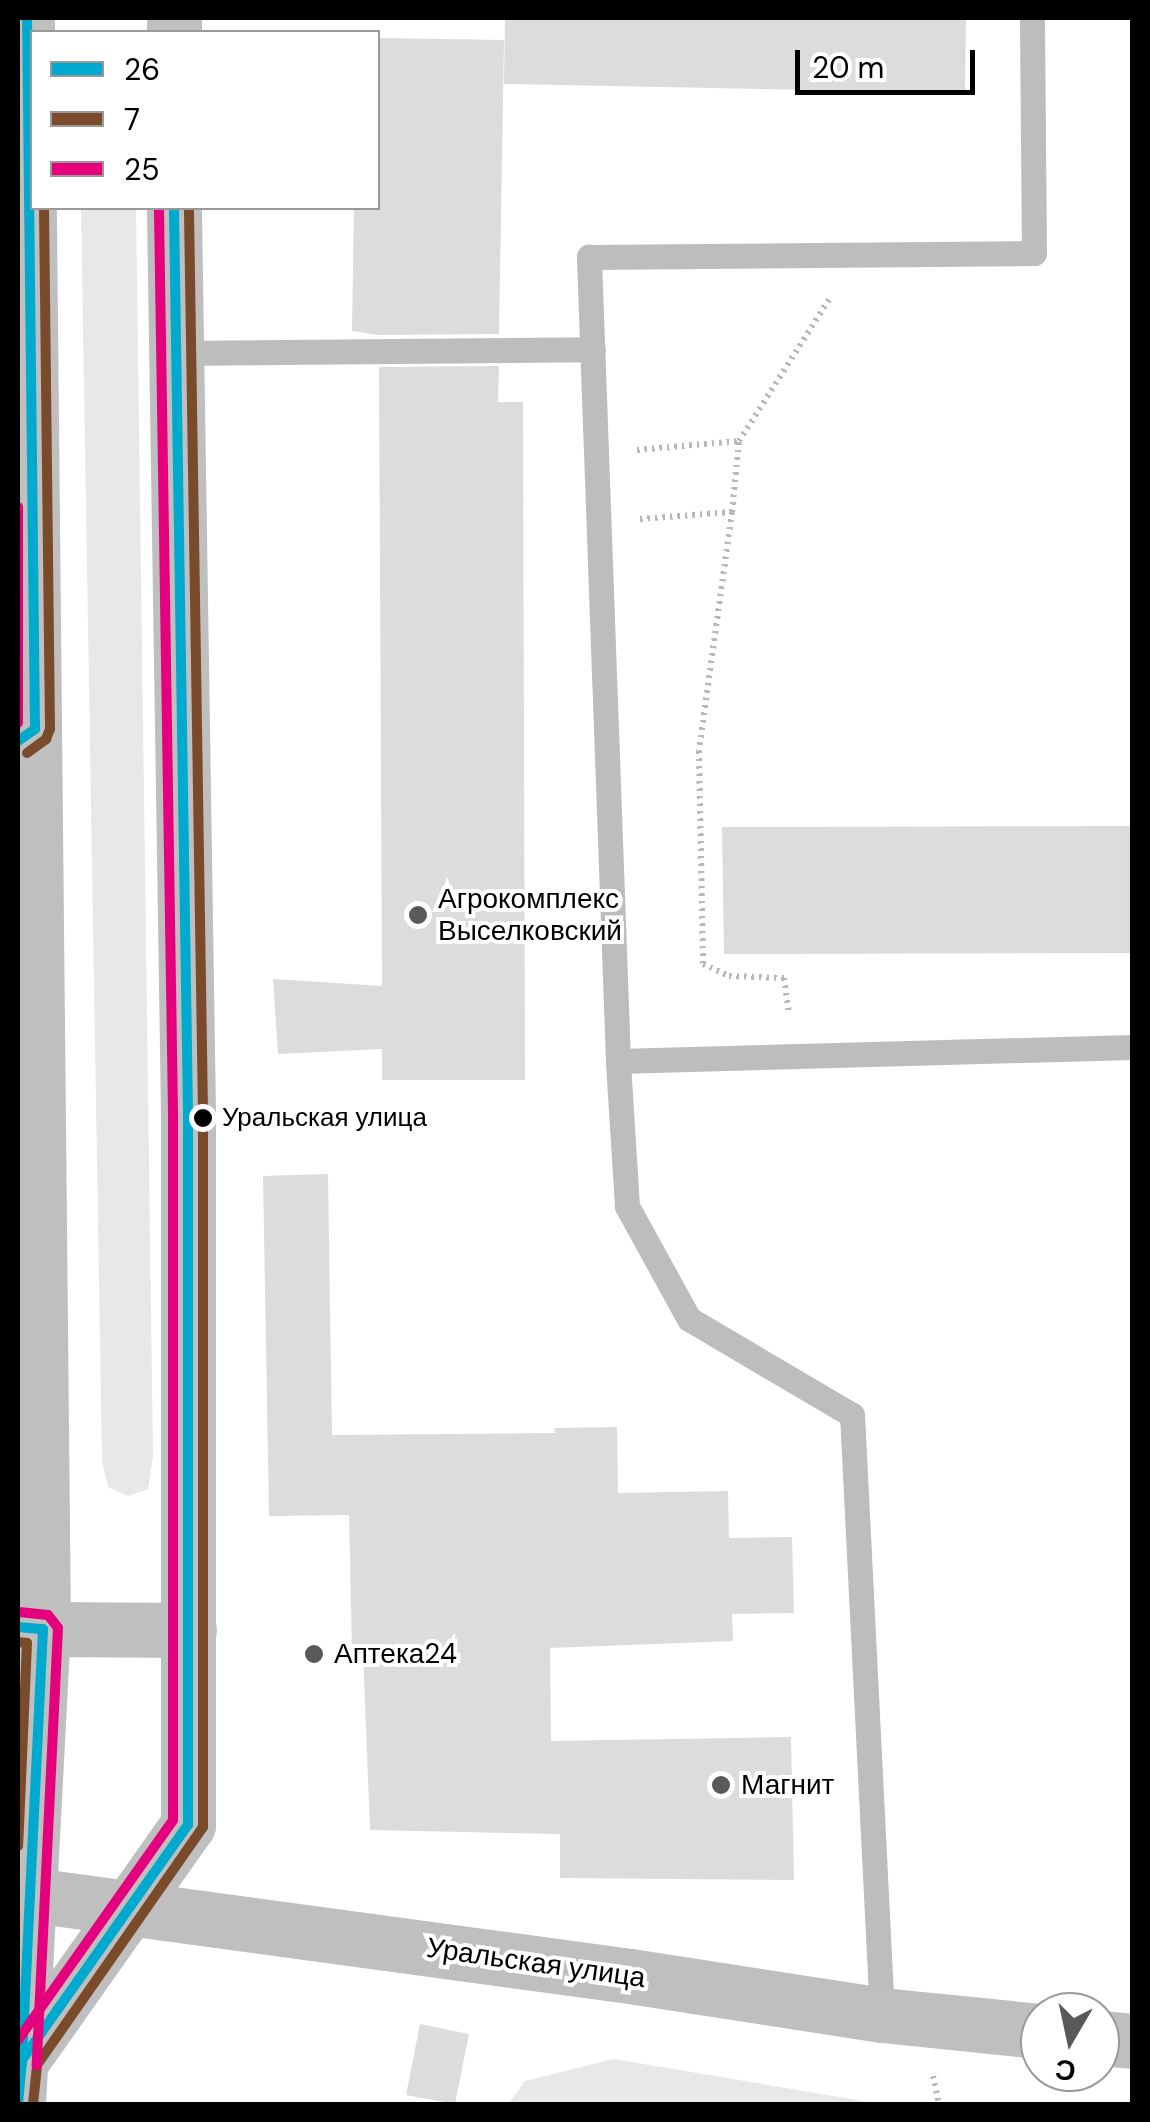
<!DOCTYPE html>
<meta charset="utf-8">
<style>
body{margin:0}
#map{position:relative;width:1150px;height:2122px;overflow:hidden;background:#fff;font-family:"DM Sans",sans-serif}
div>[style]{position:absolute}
.green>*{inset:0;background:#e8e8e8}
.building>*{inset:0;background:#dcdcdc}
.path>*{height:6px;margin-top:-3px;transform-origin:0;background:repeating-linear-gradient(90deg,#b8b8b8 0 2.5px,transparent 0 7.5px)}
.lane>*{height:25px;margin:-12.5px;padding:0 12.5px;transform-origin:12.5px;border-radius:12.5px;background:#bdbdbd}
.secondary>*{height:55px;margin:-27.5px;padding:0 27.5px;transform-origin:27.5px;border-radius:27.5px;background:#bfbfbf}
.bus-1>*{height:10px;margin:-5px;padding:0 5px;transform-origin:5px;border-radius:5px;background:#00a9ce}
.bus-2>*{height:10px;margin:-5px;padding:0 5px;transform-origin:5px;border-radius:5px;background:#7a4b2a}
.bus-3>*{height:10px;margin:-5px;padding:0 5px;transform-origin:5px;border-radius:5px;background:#e5007d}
.dots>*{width:28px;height:28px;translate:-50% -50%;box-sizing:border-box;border:5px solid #fff;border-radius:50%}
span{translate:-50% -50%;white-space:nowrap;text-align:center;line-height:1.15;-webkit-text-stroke:8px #fff;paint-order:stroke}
.bus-label{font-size:26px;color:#000}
.left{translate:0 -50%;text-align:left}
.poi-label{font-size:28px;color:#000}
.street-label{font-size:28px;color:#000}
.frame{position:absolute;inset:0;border:20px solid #000;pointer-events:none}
.legend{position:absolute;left:30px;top:30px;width:350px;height:180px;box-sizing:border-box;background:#fff;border:2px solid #999;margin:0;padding:12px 18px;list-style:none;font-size:30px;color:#000}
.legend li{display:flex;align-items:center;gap:20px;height:50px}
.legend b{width:50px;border:2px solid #999}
.north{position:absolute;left:1020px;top:1992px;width:100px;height:100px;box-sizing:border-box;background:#fff;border:2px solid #999;border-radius:50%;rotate:189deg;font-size:28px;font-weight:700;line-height:40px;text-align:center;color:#000}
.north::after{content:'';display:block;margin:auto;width:35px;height:45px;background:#595959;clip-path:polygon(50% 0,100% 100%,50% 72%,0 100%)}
.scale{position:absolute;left:795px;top:50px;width:180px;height:45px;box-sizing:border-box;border:5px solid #000;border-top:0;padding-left:12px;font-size:30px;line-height:35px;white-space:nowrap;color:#000;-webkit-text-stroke:8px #fff;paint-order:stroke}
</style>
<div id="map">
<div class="green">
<div style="clip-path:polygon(81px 208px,136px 208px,153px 1457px,148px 1489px,128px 1496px,108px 1487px,102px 1462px)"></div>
<div style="clip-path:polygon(613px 2059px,881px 2104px,508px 2104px,525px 2081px)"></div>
</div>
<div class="building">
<div style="clip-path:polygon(505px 18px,966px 18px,965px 93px,504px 84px)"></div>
<div style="clip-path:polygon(378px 38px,504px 40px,499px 334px,378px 335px,352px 331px,354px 208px,378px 208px)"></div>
<div style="clip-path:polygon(499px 366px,498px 402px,523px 402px,525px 1080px,382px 1080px,382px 1049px,278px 1054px,273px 979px,382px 986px,379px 367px)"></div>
<div style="clip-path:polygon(1132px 826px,1132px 953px,724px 954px,722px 827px)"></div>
<div style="clip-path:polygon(328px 1174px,332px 1435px,555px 1433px,554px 1428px,617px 1427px,618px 1493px,728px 1491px,729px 1538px,792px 1537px,794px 1613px,732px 1614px,733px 1641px,550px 1648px,551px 1741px,791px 1737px,794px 1880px,560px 1878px,560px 1834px,370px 1830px,363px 1652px,352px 1652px,349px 1515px,269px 1516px,263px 1176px)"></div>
<div style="clip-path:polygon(420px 2024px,469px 2034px,455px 2104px,406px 2095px)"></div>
</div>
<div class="path">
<div style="left:637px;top:450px;width:102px;rotate:-5deg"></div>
<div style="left:739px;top:441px;width:169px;rotate:-57.5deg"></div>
<div style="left:732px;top:512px;width:241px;rotate:97.9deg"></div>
<div style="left:699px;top:751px;width:213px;rotate:88.9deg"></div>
<div style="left:703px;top:964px;width:29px;rotate:25deg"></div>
<div style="left:729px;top:976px;width:55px;rotate:2.1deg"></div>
<div style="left:784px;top:978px;width:35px;rotate:82deg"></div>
<div style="left:640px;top:519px;width:92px;rotate:-4.4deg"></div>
<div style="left:732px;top:512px;width:71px;rotate:-84.4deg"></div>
<div style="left:933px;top:2076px;width:29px;rotate:78deg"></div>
</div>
<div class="lane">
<div style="left:175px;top:353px;width:418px;rotate:-0.5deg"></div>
<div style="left:618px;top:1061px;width:514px;rotate:-1.56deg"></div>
<div style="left:882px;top:2015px;width:601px;rotate:-92.86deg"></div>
<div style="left:852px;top:1415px;width:189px;rotate:-149.5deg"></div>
<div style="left:689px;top:1319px;width:129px;rotate:-118.8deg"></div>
<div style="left:627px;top:1206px;width:145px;rotate:-93.6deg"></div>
<div style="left:618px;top:1061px;width:805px;rotate:-92.07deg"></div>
<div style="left:589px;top:257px;width:445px;rotate:-0.5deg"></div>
<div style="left:1034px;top:253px;width:235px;rotate:-90.5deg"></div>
</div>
<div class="secondary">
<div style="left:174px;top:18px;width:14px;rotate:90deg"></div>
<div style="left:43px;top:1629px;width:146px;rotate:0.4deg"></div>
<div style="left:32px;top:1895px;width:603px;rotate:7.71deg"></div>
<div style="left:630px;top:1976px;width:255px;rotate:8.8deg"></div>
<div style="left:882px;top:2015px;width:159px;rotate:5.8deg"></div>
<div style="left:1100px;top:2038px;width:32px;rotate:5deg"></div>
<div style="left:22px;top:2060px;width:288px;rotate:-54.8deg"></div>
<div style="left:188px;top:1825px;width:712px;rotate:-90deg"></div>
<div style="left:188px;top:1113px;width:905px;rotate:-90.89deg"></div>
<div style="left:18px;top:2104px;width:476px;rotate:-87deg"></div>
<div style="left:43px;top:1629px;width:1611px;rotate:-90.57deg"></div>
</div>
<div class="bus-1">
<div style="left:18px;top:741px;width:21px;rotate:-35deg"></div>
<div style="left:35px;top:729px;width:711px;rotate:-90.64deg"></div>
<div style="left:18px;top:1627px;width:25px;rotate:5deg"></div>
<div style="left:43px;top:1629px;width:436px;rotate:92.8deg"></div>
<div style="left:18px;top:2104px;width:44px;rotate:-84.8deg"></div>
<div style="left:22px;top:2060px;width:288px;rotate:-54.8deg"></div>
<div style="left:188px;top:1825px;width:712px;rotate:-90deg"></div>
<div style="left:188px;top:1113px;width:905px;rotate:-90.89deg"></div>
</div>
<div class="bus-2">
<div style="left:27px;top:753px;width:24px;rotate:-36deg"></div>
<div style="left:46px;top:739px;width:11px;rotate:-68deg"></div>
<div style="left:50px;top:729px;width:521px;rotate:-90.66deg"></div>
<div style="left:18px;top:1642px;width:9px;rotate:6deg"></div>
<div style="left:27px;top:1643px;width:203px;rotate:92.5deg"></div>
<div style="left:33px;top:2104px;width:39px;rotate:-84deg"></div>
<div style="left:37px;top:2065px;width:290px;rotate:-55.1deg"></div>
<div style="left:203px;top:1827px;width:714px;rotate:-90deg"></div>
<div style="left:203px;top:1113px;width:905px;rotate:-90.89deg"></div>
</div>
<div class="bus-3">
<div style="left:18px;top:507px;width:216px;rotate:90deg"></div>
<div style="left:19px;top:1612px;width:29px;rotate:6deg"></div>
<div style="left:48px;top:1615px;width:16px;rotate:52deg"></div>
<div style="left:58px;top:1628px;width:438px;rotate:92.8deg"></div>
<div style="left:18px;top:2040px;width:269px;rotate:-54.8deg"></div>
<div style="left:173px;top:1820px;width:707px;rotate:-90deg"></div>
<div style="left:173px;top:1113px;width:905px;rotate:-90.89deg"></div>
</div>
<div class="dots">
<div style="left:418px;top:915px;background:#595959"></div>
<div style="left:203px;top:1118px;background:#000"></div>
<div style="left:314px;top:1654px;background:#595959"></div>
<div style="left:721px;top:1785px;background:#595959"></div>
</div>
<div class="bus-label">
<span class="left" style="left:222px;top:1118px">Уральская улица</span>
</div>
<div class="poi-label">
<span class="left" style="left:438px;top:915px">Агрокомплекс<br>Выселковский</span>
<span class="left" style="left:334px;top:1654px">Аптека24</span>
<span class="left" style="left:741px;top:1785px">Магнит</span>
</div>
<div class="street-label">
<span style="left:536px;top:1963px;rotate:8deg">Уральская улица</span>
</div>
<div class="frame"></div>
<ul class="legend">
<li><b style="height:12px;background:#00a9ce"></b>26</li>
<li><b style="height:12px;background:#7a4b2a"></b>7</li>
<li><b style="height:12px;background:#e5007d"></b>25</li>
</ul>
<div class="north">С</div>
<div class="scale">20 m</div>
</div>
